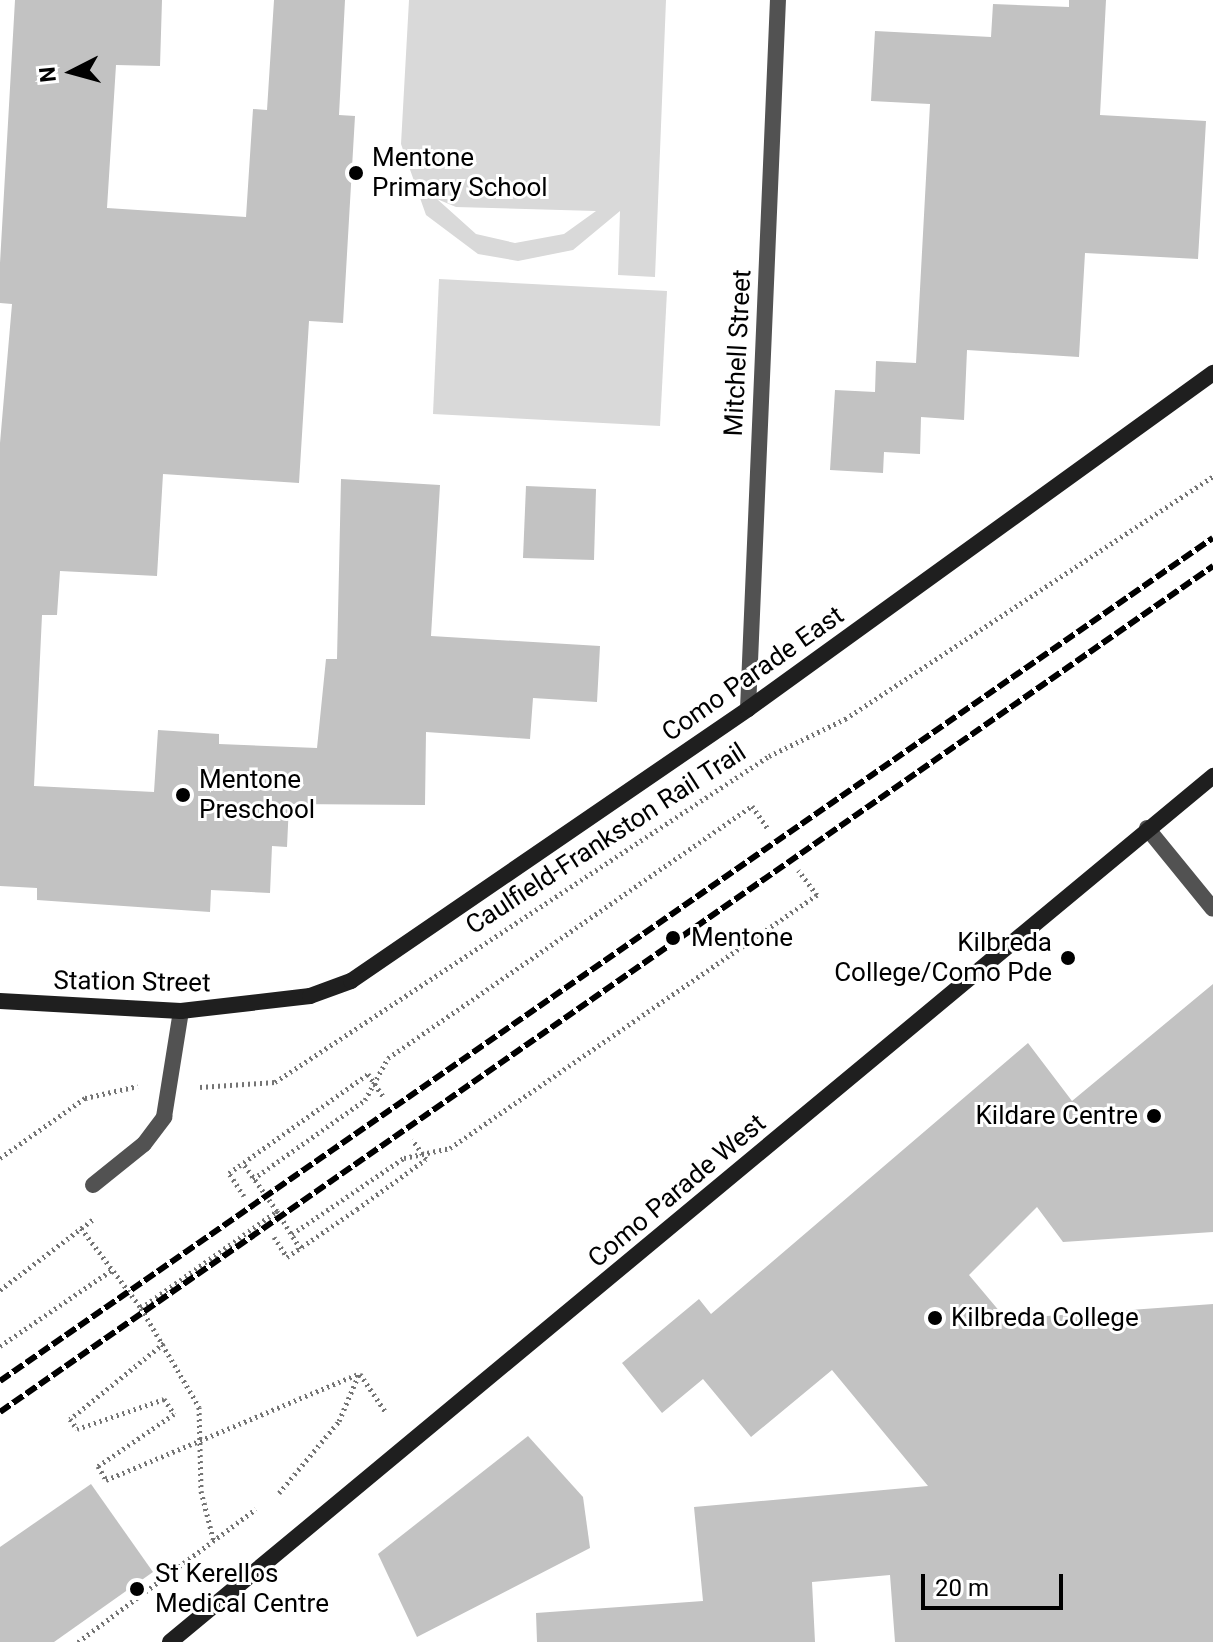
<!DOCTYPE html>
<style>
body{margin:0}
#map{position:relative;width:1213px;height:1642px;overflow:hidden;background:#fff;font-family:Roboto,sans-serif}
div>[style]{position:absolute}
.green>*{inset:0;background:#d9d9d9}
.building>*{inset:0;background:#c2c2c2}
.path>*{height:5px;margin-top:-2.5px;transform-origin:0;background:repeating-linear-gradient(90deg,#747474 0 2px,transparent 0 6px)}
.lane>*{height:16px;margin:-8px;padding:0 8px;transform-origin:8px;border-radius:8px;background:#525252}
.street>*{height:16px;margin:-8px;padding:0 8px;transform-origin:8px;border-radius:8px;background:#525252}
.secondary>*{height:16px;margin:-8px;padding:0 8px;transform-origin:8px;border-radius:8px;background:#1f1f1f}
.rail>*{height:6px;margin-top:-3px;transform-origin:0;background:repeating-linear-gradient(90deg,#000 0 12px,transparent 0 16px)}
.dots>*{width:22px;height:22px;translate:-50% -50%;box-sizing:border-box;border:4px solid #fff;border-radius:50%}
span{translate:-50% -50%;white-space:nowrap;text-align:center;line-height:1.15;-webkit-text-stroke:6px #fff;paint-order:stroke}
.poi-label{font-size:26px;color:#000}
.left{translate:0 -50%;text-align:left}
.right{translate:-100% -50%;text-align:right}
.street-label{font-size:26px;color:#000}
.north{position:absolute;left:32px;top:32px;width:80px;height:80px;-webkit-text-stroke:6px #fff;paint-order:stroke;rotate:264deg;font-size:22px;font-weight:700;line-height:32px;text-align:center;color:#000}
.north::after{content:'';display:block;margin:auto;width:28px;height:36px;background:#000;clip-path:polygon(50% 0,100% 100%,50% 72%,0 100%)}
.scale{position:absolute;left:921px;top:1574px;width:142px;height:36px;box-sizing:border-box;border:4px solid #000;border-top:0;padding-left:10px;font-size:24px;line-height:28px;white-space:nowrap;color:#000;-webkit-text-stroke:6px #fff;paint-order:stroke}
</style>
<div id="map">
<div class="green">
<div style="clip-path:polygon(evenodd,409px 0,666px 0,655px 277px,618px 275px,620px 211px,573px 250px,518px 261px,478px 254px,426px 215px,401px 144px,409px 0,437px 199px,456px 207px,596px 211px,564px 234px,515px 243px,476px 234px,437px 199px)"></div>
<div style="clip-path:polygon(439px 279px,667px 291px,660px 426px,433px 414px)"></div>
</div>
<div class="building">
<div style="clip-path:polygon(15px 0,162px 0,160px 66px,116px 65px,107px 208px,246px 217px,253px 109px,267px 110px,274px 0,345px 0,339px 115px,355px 116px,343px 323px,309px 321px,299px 483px,163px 474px,157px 576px,60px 571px,57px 615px,42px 615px,34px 786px,154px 792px,158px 730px,219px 734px,219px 744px,317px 748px,326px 659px,337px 659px,341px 479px,440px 485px,431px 636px,600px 646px,597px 702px,533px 698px,530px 739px,426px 732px,425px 805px,289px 804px,287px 847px,272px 846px,270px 893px,211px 890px,210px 912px,37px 900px,37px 888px,0 886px,0 443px,12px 304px,0 303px,0 263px)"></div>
<div style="clip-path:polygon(1069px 0,1106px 0,1100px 115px,1206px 121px,1198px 259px,1085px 253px,1079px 357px,967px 350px,964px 420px,921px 417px,920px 454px,884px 452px,883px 473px,830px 470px,835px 390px,875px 392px,876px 361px,916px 363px,930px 104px,871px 101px,875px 31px,991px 37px,993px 4px,1069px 7px)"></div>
<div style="clip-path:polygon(526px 486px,596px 489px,594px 560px,523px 558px)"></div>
<div style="clip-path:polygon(1213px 984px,1213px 1232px,1063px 1242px,1037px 1207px,969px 1275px,1006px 1319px,1213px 1304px,1213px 1642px,895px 1642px,890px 1575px,812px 1582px,815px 1642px,537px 1642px,536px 1613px,703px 1601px,694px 1507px,928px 1486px,832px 1370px,751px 1437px,703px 1379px,662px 1413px,622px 1363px,699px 1299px,711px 1314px,1028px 1043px,1072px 1101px)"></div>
<div style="clip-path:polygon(528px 1436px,583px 1497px,590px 1548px,417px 1637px,378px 1554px)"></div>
<div style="clip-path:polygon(91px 1484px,153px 1572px,54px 1642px,0 1642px,0 1547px)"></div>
</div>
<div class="path">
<div style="left:200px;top:1087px;width:75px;rotate:-3.8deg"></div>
<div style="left:275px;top:1082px;width:592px;rotate:-33.42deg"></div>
<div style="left:769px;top:756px;width:85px;rotate:-26deg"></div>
<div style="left:845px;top:719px;width:441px;rotate:-33.4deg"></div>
<div style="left:0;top:1158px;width:104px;rotate:-35.2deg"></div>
<div style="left:85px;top:1098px;width:54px;rotate:-12.8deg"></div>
<div style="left:253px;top:1179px;width:137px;rotate:-35.2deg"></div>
<div style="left:365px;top:1100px;width:48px;rotate:-61.3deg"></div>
<div style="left:388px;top:1058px;width:443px;rotate:-34.7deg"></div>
<div style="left:752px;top:806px;width:29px;rotate:55deg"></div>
<div style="left:244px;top:1196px;width:27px;rotate:-123deg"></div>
<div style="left:229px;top:1173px;width:171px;rotate:-35.5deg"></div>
<div style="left:368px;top:1074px;width:29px;rotate:56deg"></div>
<div style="left:277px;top:1211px;width:44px;rotate:58.1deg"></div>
<div style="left:81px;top:1228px;width:100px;rotate:53.1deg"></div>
<div style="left:141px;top:1308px;width:115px;rotate:59.6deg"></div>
<div style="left:199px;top:1407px;width:84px;rotate:88.6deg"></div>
<div style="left:201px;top:1491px;width:53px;rotate:75.7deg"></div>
<div style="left:292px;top:1234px;width:135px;rotate:-34.2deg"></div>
<div style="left:404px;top:1158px;width:47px;rotate:-12.3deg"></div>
<div style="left:450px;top:1148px;width:446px;rotate:-34.6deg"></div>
<div style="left:817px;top:895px;width:31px;rotate:-127deg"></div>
<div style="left:274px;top:1237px;width:24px;rotate:57deg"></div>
<div style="left:287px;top:1257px;width:85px;rotate:-34.4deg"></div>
<div style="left:357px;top:1209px;width:85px;rotate:-35.9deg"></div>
<div style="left:426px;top:1159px;width:24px;rotate:-125deg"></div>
<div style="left:0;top:1290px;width:119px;rotate:-37.2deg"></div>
<div style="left:141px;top:1308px;width:167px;rotate:-35.5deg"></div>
<div style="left:277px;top:1211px;width:59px;rotate:-125.3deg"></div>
<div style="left:164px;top:1343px;width:121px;rotate:141deg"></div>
<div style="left:70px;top:1419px;width:12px;rotate:55deg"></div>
<div style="left:77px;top:1429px;width:92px;rotate:-19deg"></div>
<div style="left:164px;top:1399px;width:18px;rotate:56deg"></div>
<div style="left:174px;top:1414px;width:92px;rotate:145.6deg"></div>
<div style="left:98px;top:1466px;width:16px;rotate:60deg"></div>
<div style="left:106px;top:1480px;width:276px;rotate:-22.8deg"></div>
<div style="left:0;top:1346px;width:135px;rotate:-34.2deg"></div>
<div style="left:360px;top:1374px;width:45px;rotate:56deg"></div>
<div style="left:279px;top:1493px;width:94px;rotate:-50.2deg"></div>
<div style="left:339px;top:1421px;width:51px;rotate:-66.9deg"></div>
<div style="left:78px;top:1642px;width:222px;rotate:-36.8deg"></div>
</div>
<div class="lane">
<div style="left:1147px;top:828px;width:104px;rotate:50.8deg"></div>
<div style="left:93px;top:1185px;width:65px;rotate:-38.8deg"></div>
<div style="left:144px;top:1144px;width:34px;rotate:-53deg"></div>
<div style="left:164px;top:1117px;width:107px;rotate:-80.9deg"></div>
</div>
<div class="street">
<div style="left:748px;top:709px;width:710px;rotate:-87.58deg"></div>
</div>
<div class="secondary">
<div style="left:0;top:1001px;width:181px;rotate:3.2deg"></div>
<div style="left:181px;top:1011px;width:130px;rotate:-6.6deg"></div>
<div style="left:310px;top:996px;width:44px;rotate:-20.1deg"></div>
<div style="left:351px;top:981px;width:481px;rotate:-34.4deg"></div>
<div style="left:748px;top:709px;width:574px;rotate:-35.85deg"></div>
<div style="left:170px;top:1642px;width:1356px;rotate:-39.7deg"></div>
</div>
<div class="rail">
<div style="left:0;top:1381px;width:1477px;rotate:-34.8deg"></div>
<div style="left:0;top:1412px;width:1479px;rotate:-34.89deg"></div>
</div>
<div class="dots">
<div style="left:356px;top:173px;background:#000"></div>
<div style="left:183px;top:795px;background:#000"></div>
<div style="left:673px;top:938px;background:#000"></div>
<div style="left:1068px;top:958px;background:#000"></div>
<div style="left:1154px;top:1116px;background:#000"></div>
<div style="left:935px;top:1318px;background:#000"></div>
<div style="left:137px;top:1589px;background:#000"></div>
</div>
<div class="poi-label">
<span class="left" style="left:372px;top:173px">Mentone<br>Primary School</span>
<span class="left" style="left:199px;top:795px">Mentone<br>Preschool</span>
<span class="left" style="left:691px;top:938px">Mentone</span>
<span class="right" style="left:1052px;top:958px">Kilbreda<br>College/Como Pde</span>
<span class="right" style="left:1138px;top:1116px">Kildare Centre</span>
<span class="left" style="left:951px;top:1318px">Kilbreda College</span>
<span class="left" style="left:155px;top:1589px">St Kerellos<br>Medical Centre</span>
</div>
<div class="street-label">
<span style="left:738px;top:353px;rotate:-87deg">Mitchell Street</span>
<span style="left:753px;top:674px;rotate:-35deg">Como Parade East</span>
<span style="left:606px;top:839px;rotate:-33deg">Caulfield-Frankston Rail Trail</span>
<span style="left:132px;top:982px;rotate:1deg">Station Street</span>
<span style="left:677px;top:1191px;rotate:-40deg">Como Parade West</span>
</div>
<div class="north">N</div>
<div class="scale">20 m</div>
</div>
